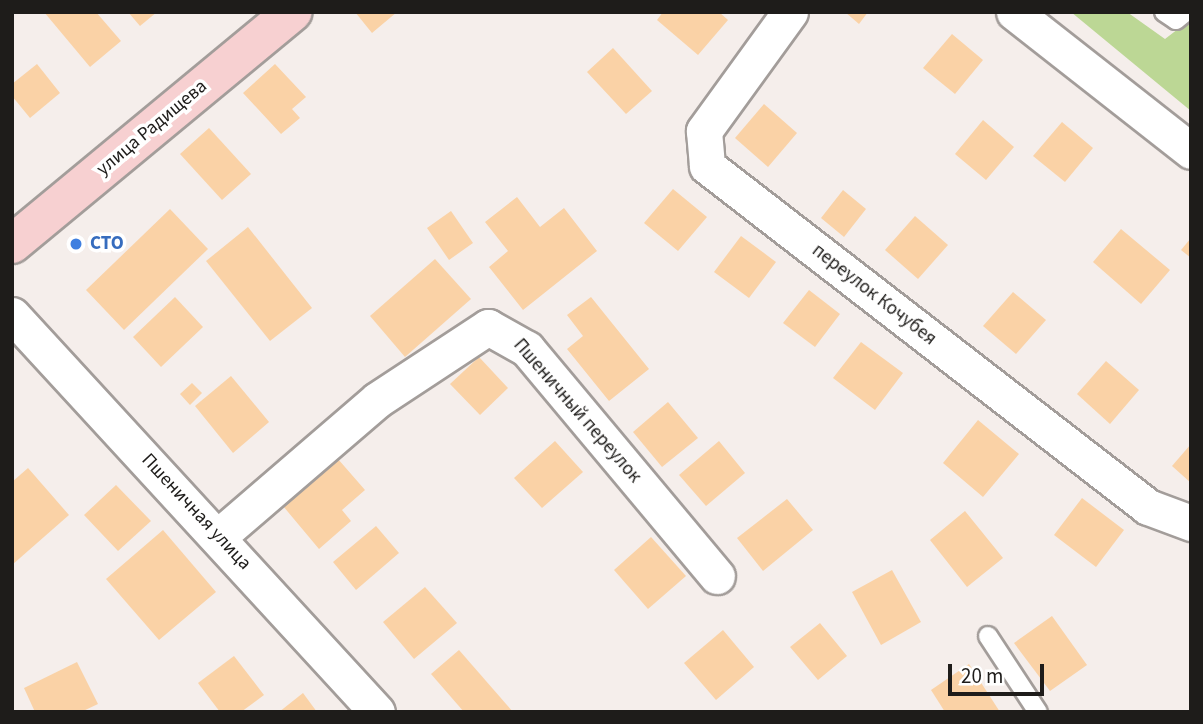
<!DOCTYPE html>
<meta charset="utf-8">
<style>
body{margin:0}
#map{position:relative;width:1203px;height:724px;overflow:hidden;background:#f5eeeb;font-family:"Source Sans 3",sans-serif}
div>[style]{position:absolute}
.green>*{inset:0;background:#bcd795}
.building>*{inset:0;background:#fad2a6}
.roads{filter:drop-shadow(2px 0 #a39d9a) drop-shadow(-2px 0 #a39d9a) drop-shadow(0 2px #a39d9a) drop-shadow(0 -2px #a39d9a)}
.service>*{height:18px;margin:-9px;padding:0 9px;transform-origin:9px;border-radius:9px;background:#fff}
.minor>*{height:35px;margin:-17.5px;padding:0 17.5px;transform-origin:17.5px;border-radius:17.5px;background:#fff}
.secondary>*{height:38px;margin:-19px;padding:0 19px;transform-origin:19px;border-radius:19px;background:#f7d0d1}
.dots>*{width:19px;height:19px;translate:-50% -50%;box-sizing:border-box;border:4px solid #fff;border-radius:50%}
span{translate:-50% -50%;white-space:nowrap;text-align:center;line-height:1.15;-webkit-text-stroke:7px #fff;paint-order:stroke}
.street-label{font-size:19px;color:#1e1c1a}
.shop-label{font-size:19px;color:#366cbe;font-weight:700}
.left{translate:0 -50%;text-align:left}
.frame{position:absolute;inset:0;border:14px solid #1e1c1a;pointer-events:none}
.scale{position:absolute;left:948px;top:664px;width:96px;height:32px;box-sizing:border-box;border:4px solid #1e1c1a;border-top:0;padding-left:9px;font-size:21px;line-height:24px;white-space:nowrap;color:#1e1c1a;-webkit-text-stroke:5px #fff;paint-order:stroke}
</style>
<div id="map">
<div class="green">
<div style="clip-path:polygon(1071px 12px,1127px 12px,1165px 39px,1191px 19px,1191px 111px)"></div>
</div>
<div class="building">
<div style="clip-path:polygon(44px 12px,96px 12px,121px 41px,90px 67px)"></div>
<div style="clip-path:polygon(128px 12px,157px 12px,140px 26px)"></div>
<div style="clip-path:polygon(355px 12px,397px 12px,372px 33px)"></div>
<div style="clip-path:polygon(663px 12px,719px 12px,728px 20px,698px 55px,657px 20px)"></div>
<div style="clip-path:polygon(845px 12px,868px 12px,859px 24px)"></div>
<div style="clip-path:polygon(952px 34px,983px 60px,955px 94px,923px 68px)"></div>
<div style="clip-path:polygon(613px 48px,652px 91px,626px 114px,587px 72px)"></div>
<div style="clip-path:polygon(37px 64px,60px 93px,30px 118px,12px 96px,12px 84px)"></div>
<div style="clip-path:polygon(275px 64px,306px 97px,292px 109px,300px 118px,281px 134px,243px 93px)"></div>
<div style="clip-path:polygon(764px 104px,797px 133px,768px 167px,735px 138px)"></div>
<div style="clip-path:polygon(983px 120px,1014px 147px,986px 180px,955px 154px)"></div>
<div style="clip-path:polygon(1062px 122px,1093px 148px,1065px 182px,1033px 156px)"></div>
<div style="clip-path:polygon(209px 128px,251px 174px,222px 200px,180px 154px)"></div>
<div style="clip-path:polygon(673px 189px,707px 217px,678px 251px,644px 223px)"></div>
<div style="clip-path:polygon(843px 190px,866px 209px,844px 237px,821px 218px)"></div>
<div style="clip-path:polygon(517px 197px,540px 227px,564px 208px,597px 251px,523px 310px,489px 267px,508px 251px,485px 222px)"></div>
<div style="clip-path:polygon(170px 209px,208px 249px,124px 330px,86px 290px)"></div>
<div style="clip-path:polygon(451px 211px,473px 243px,449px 260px,427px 228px)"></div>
<div style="clip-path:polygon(915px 216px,948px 245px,918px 279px,885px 250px)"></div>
<div style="clip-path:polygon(248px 227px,312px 308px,270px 341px,206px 261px)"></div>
<div style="clip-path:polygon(1121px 229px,1170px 270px,1141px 304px,1093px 262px)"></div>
<div style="clip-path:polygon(741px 236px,776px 262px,749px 298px,714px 272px)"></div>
<div style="clip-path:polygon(1191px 238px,1191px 258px,1181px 250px)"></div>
<div style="clip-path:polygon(435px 259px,471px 299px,405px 357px,370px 316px)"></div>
<div style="clip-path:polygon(809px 290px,840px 314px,815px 347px,783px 323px)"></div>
<div style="clip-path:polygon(1013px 292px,1046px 320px,1016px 354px,983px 326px)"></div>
<div style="clip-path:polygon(175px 297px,203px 327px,161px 367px,133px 337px)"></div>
<div style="clip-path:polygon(591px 297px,649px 369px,609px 401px,567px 349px,583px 336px,567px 315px)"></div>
<div style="clip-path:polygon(861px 342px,903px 373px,875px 410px,833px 378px)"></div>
<div style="clip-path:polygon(479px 357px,508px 388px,480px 415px,450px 384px)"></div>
<div style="clip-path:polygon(1106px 361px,1139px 390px,1110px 424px,1077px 394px)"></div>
<div style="clip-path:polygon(231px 376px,269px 422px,233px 453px,195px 406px)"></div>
<div style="clip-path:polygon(192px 383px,202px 393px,190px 405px,180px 394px)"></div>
<div style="clip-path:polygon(668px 402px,698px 438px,662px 467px,633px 432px)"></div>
<div style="clip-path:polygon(978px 420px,1019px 454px,983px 497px,943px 463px)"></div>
<div style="clip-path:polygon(555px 441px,583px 472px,542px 508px,514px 478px)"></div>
<div style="clip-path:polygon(719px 441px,745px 473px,706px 506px,679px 475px)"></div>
<div style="clip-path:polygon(1191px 444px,1191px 483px,1172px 466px)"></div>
<div style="clip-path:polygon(338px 459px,365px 490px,342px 510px,351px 521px,319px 549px,283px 506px)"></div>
<div style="clip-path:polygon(28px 468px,69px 515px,12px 565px,12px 482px)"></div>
<div style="clip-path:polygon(116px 485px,151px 521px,118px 551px,84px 515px)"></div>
<div style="clip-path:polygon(1082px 498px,1124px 530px,1096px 567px,1054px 535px)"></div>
<div style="clip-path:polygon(787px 499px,813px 530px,763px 571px,737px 538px)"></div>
<div style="clip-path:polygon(965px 511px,1003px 558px,967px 587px,930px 540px)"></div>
<div style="clip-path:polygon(376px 526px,399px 553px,356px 590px,333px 562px)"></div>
<div style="clip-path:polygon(163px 530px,216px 592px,159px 640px,106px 579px)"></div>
<div style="clip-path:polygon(651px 537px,686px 576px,648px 609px,614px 570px)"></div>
<div style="clip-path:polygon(892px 570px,921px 622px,881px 645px,852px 592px)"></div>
<div style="clip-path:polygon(425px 587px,457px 623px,414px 659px,383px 622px)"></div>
<div style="clip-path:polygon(1052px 616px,1087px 665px,1050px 691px,1014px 643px)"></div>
<div style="clip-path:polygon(820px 623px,847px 656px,818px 680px,790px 647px)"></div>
<div style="clip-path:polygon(723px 630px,754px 667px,716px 700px,684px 663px)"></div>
<div style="clip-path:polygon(459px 650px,513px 712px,464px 712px,431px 674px)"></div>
<div style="clip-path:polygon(234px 656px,264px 695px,241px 712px,220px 712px,198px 683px)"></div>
<div style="clip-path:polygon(77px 662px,98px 704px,81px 712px,35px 712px,24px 688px)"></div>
<div style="clip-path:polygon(969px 664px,1000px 712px,945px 712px,931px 690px)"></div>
<div style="clip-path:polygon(303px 693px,317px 712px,279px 712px)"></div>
</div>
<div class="roads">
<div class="service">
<div style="left:1164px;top:12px;width:14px;rotate:34deg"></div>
<div style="left:1176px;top:20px;width:13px;rotate:-39deg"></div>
<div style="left:988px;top:636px;width:91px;rotate:56.7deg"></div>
</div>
<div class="minor">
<div style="left:790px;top:12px;width:147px;rotate:125.9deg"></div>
<div style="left:704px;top:131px;width:35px;rotate:85deg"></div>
<div style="left:707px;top:166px;width:557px;rotate:37.71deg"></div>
<div style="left:1148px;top:507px;width:46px;rotate:20.4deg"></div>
<div style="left:1014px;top:12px;width:225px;rotate:38.1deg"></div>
<div style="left:12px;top:315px;width:539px;rotate:47.4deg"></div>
<div style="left:219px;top:536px;width:208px;rotate:-40.7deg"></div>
<div style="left:377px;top:400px;width:133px;rotate:-33.3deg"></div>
<div style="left:488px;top:327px;width:45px;rotate:29.4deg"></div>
<div style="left:527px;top:349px;width:296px;rotate:50.1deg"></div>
</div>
<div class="secondary">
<div style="left:12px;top:244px;width:364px;rotate:-39.6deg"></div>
</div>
</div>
<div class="dots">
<div style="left:76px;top:244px;background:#3f7fe0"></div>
</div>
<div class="street-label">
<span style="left:152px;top:128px;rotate:-40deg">улица Радищева</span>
<span style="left:874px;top:295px;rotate:38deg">переулок Кочубея</span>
<span style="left:577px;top:411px;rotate:49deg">Пшеничный переулок</span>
<span style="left:196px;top:512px;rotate:47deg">Пшеничная улица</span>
</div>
<div class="shop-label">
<span class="left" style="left:90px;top:244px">СТО</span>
</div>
<div class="frame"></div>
<div class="scale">20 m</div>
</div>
